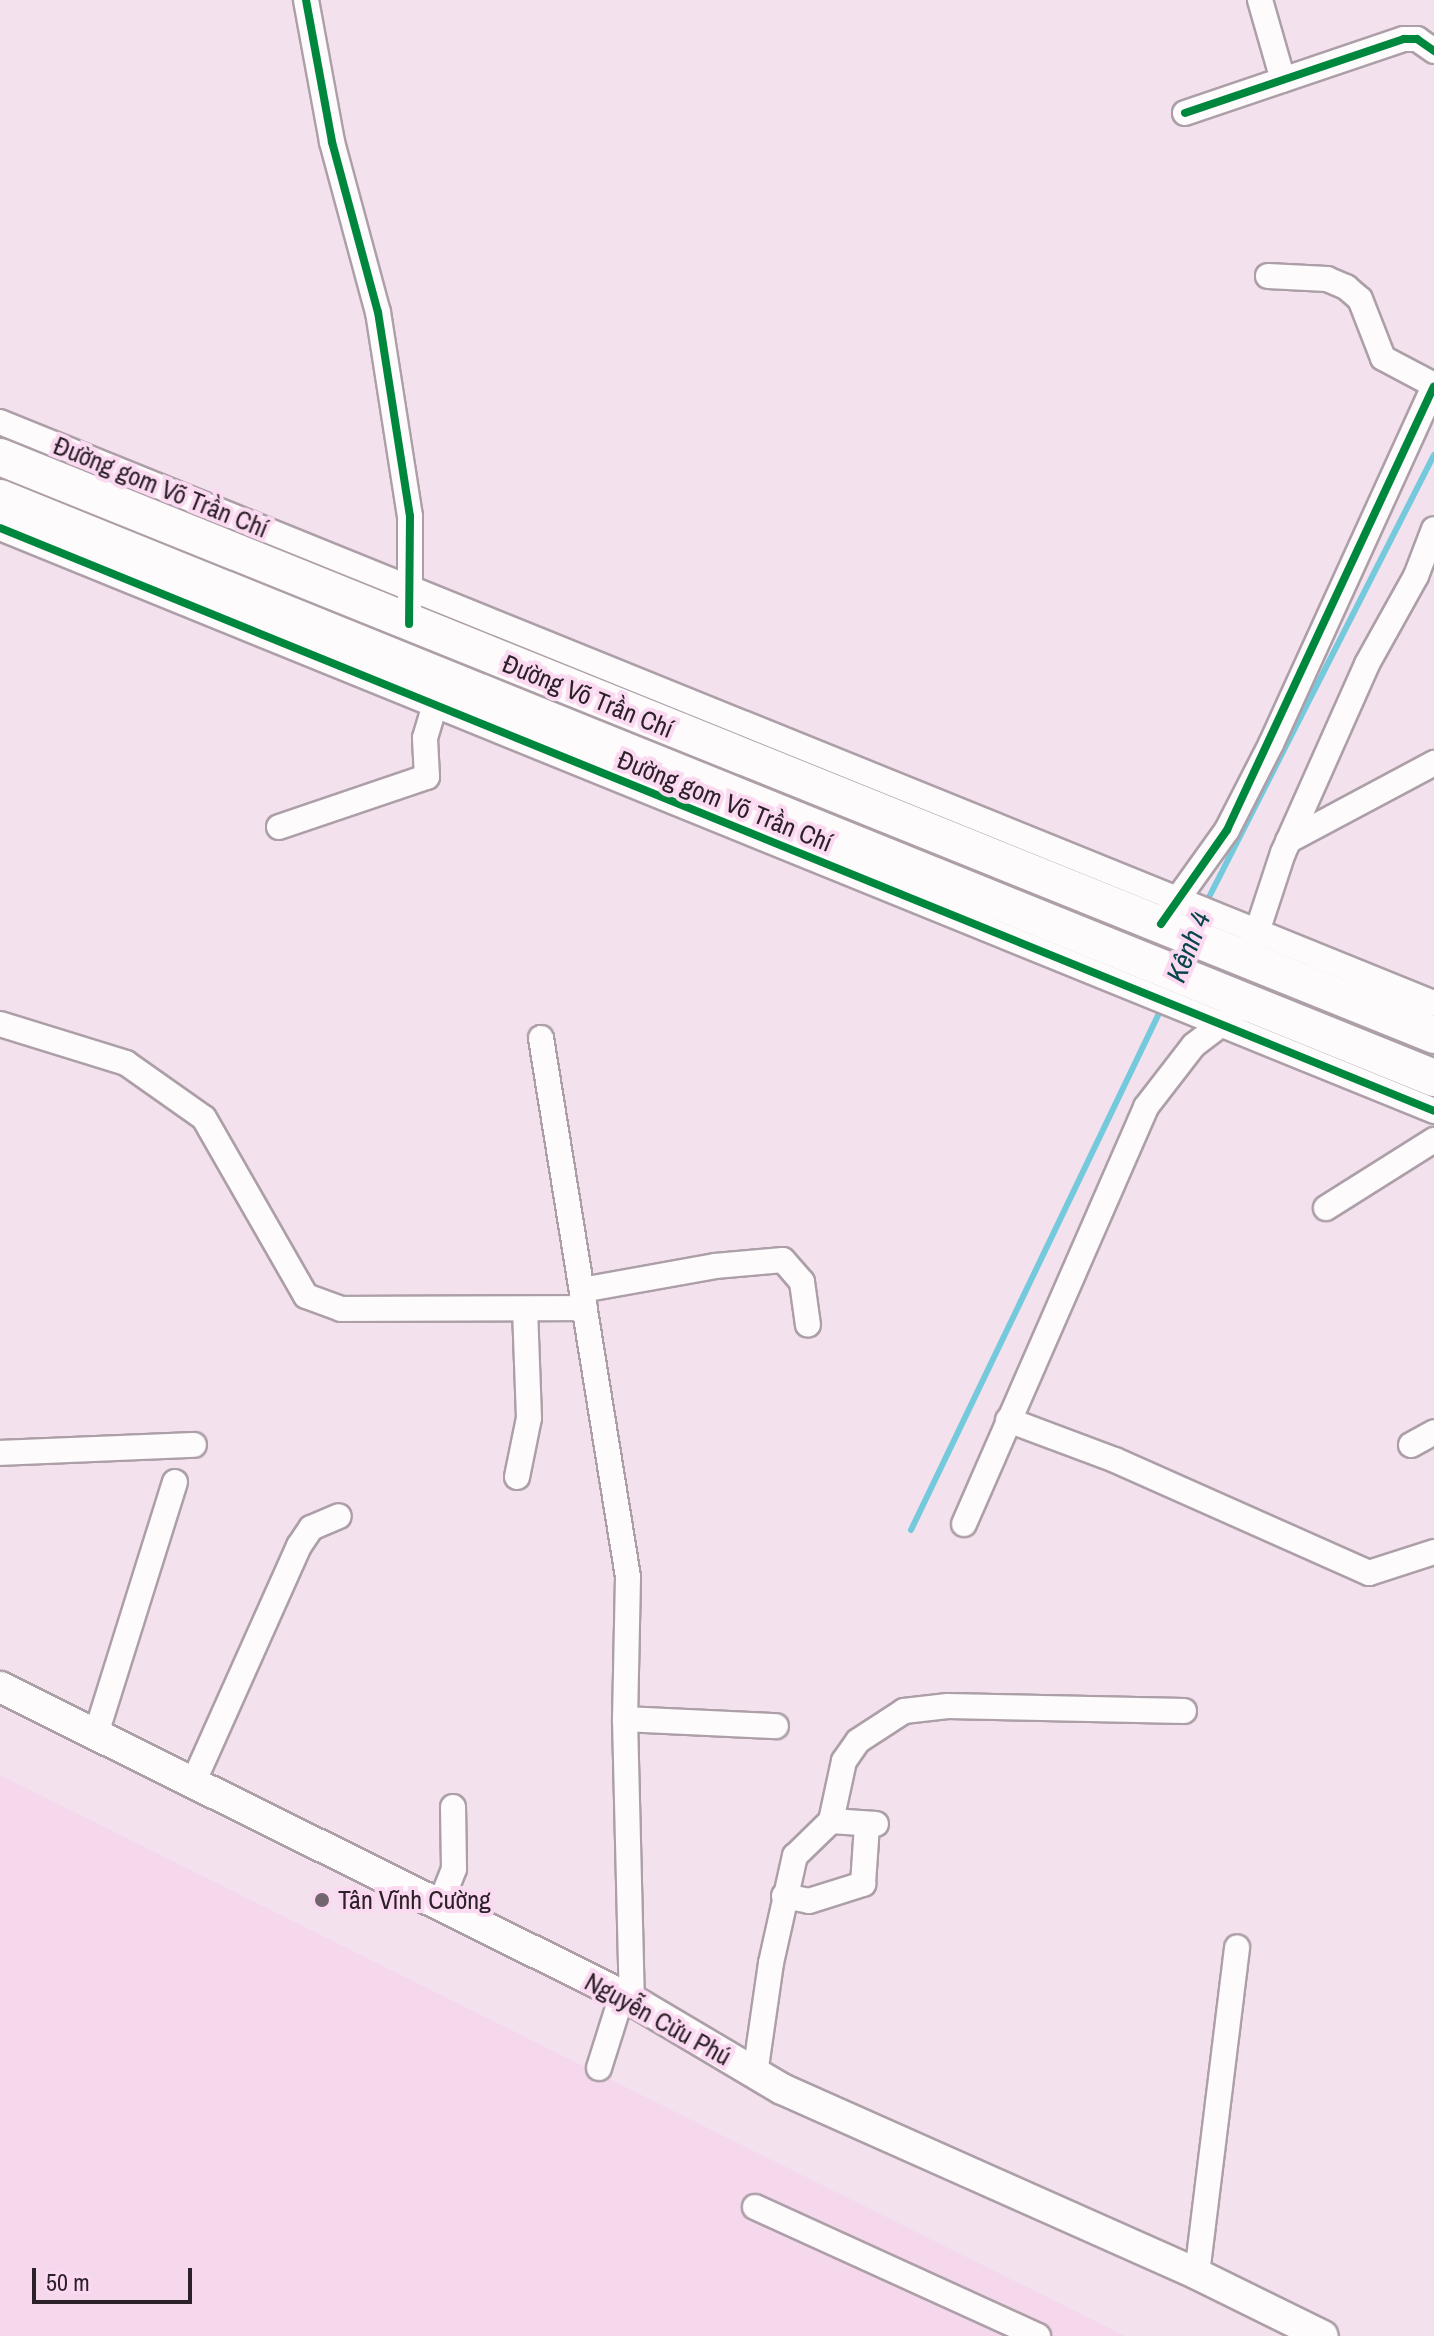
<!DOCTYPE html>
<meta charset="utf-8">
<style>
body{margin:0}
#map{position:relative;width:1434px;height:2336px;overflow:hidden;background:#f3e2ee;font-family:"Archivo Narrow",sans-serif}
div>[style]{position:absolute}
.built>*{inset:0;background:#f5d8ec}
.stream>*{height:6px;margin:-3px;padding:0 3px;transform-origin:3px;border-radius:3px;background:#74cadc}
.roads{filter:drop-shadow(2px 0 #ad9fa8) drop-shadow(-2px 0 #ad9fa8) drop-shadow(0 2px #ad9fa8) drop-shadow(0 -2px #ad9fa8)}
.minor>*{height:24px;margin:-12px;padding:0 12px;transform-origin:12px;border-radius:12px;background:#fdfbfc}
.major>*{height:30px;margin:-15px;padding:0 15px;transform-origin:15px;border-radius:15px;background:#fdfbfc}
.highway>*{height:36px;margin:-18px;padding:0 18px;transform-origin:18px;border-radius:18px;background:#fdfbfc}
.cycleway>*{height:8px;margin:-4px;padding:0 4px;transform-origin:4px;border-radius:4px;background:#00873e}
.dots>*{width:22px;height:22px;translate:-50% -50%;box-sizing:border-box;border:4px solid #fbdaf1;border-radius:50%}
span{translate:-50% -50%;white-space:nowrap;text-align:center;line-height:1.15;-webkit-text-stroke:8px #fbdaf1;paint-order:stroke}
.street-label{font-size:26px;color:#2d2129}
.poi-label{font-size:26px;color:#2d2129}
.left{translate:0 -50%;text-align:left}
.water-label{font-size:28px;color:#09444c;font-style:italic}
.scale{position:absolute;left:32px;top:2268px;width:160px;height:36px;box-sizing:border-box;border:4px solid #2d2129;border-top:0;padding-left:10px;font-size:24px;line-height:28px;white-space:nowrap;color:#2d2129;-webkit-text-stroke:6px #fbdaf1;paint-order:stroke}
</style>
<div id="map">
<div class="built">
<div style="clip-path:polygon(0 1775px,1125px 2336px,0 2336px)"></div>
</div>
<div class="stream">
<div style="left:1205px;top:905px;width:505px;rotate:-63.03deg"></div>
<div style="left:911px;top:1530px;width:580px;rotate:-64.36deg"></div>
</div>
<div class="roads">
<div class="minor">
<div style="left:306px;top:0;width:144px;rotate:79.6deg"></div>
<div style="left:332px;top:142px;width:176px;rotate:74.9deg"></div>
<div style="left:378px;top:312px;width:206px;rotate:81.1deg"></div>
<div style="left:410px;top:516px;width:86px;rotate:90deg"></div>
<div style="left:1260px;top:0;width:83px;rotate:74deg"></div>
<div style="left:1185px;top:113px;width:231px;rotate:-18.7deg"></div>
<div style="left:1404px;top:39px;width:13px"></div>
<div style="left:1417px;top:39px;width:21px;rotate:35deg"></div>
<div style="left:1268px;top:276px;width:59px;rotate:2.9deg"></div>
<div style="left:1327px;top:279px;width:21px;rotate:23deg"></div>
<div style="left:1346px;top:287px;width:18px;rotate:41deg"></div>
<div style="left:1360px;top:299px;width:63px;rotate:68.7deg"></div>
<div style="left:1383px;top:358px;width:58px;rotate:27.9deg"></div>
<div style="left:0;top:422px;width:1547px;rotate:22.06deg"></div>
<div style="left:0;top:528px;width:1548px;rotate:22.12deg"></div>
<div style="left:279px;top:827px;width:156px;rotate:-18.7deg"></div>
<div style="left:427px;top:777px;width:39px;rotate:-93deg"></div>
<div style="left:425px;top:738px;width:49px;rotate:-73.4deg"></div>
<div style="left:1288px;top:841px;width:166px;rotate:-28.1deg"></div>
<div style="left:1169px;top:911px;width:100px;rotate:-54.4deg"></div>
<div style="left:1227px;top:830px;width:97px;rotate:-62.9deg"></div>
<div style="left:1271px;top:744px;width:392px;rotate:-65.5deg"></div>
<div style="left:1253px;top:944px;width:96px;rotate:-71.8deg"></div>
<div style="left:1283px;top:853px;width:207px;rotate:-66deg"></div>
<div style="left:1367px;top:664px;width:101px;rotate:-60.9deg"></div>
<div style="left:1416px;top:576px;width:50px;rotate:-69deg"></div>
<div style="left:0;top:1024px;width:132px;rotate:17.2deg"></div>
<div style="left:126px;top:1063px;width:95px;rotate:35.2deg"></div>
<div style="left:204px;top:1118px;width:205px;rotate:60.2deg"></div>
<div style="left:306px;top:1296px;width:37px;rotate:20deg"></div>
<div style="left:341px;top:1309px;width:244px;rotate:-0.2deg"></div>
<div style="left:541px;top:1038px;width:546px;rotate:80.83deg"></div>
<div style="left:628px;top:1577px;width:142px;rotate:91.2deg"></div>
<div style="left:625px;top:1719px;width:281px;rotate:88.6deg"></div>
<div style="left:1326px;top:1208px;width:128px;rotate:-32.2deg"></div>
<div style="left:582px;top:1290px;width:135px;rotate:-10.2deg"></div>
<div style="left:715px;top:1266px;width:68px;rotate:-5deg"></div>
<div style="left:783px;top:1260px;width:29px;rotate:49deg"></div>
<div style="left:802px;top:1282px;width:43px;rotate:82.1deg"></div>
<div style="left:1008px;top:1420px;width:114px;rotate:20.5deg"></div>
<div style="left:1115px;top:1460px;width:278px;rotate:24deg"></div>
<div style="left:1369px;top:1573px;width:68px;rotate:-17.9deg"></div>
<div style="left:1411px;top:1445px;width:26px;rotate:-29deg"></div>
<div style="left:0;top:1453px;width:194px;rotate:-2.4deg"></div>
<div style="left:517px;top:1477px;width:60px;rotate:-78.5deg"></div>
<div style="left:529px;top:1418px;width:107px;rotate:-92.1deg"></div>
<div style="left:964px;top:1524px;width:455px;rotate:-66.4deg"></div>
<div style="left:1146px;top:1107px;width:78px;rotate:-52.3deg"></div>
<div style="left:1194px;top:1045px;width:48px;rotate:-37.3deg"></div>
<div style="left:625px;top:1719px;width:151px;rotate:2.7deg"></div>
<div style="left:96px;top:1734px;width:264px;rotate:-72.6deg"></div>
<div style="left:193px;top:1783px;width:260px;rotate:-65.9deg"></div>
<div style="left:299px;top:1546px;width:22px;rotate:-56deg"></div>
<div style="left:311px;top:1528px;width:30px;rotate:-23deg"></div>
<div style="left:831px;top:1821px;width:61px;rotate:-77.8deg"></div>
<div style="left:844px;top:1761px;width:24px;rotate:-55deg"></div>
<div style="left:858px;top:1741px;width:55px;rotate:-33.1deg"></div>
<div style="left:904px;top:1711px;width:44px;rotate:-6.5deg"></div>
<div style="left:948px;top:1706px;width:236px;rotate:1.2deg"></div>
<div style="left:784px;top:1896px;width:25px;rotate:11deg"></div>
<div style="left:809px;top:1901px;width:57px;rotate:-17.5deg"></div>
<div style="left:863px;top:1884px;width:59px;rotate:-86.1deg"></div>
<div style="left:439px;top:1907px;width:41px;rotate:-68.5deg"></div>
<div style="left:454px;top:1869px;width:62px;rotate:-90.9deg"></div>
<div style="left:599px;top:2068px;width:77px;rotate:-72.5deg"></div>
<div style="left:755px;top:2074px;width:112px;rotate:-81.8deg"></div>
<div style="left:771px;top:1963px;width:110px;rotate:-77.4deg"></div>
<div style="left:795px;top:1856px;width:50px;rotate:-44.2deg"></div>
<div style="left:831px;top:1821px;width:45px;rotate:3.8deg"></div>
<div style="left:755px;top:2207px;width:311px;rotate:24.5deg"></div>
<div style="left:1197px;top:2274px;width:329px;rotate:-83deg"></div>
</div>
<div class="major">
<div style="left:0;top:1687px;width:705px;rotate:26.35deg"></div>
<div style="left:632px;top:2000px;width:174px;rotate:30.7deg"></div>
<div style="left:782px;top:2089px;width:454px;rotate:24deg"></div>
<div style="left:1197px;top:2274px;width:140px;rotate:26.2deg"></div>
</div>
<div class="highway">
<div style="left:0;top:457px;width:1546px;rotate:21.95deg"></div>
<div style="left:0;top:498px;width:1547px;rotate:22.02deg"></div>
</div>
</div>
<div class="cycleway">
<div style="left:306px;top:0;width:144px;rotate:79.6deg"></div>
<div style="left:332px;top:142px;width:176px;rotate:74.9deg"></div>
<div style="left:378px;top:312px;width:206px;rotate:81.1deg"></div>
<div style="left:410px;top:516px;width:108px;rotate:90.5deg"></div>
<div style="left:1185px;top:113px;width:231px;rotate:-18.7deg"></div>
<div style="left:1404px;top:39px;width:13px"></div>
<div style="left:1417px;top:39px;width:21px;rotate:35deg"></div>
<div style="left:0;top:528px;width:1548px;rotate:22.12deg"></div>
<div style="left:1161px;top:924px;width:115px;rotate:-54.9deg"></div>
<div style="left:1227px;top:830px;width:489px;rotate:-65deg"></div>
</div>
<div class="dots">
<div style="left:322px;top:1900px;background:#72656e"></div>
</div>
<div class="street-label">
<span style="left:161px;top:487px;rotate:22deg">Đường gom Võ Trần Chí</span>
<span style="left:588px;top:696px;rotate:22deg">Đường Võ Trần Chí</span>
<span style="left:725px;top:801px;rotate:22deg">Đường gom Võ Trần Chí</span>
<span style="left:658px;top:2019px;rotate:29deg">Nguyễn Cửu Phú</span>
</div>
<div class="poi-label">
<span class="left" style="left:338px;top:1900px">Tân Vĩnh Cường</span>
</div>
<div class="water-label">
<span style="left:1188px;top:947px;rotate:-68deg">Kênh 4</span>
</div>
<div class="scale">50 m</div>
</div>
